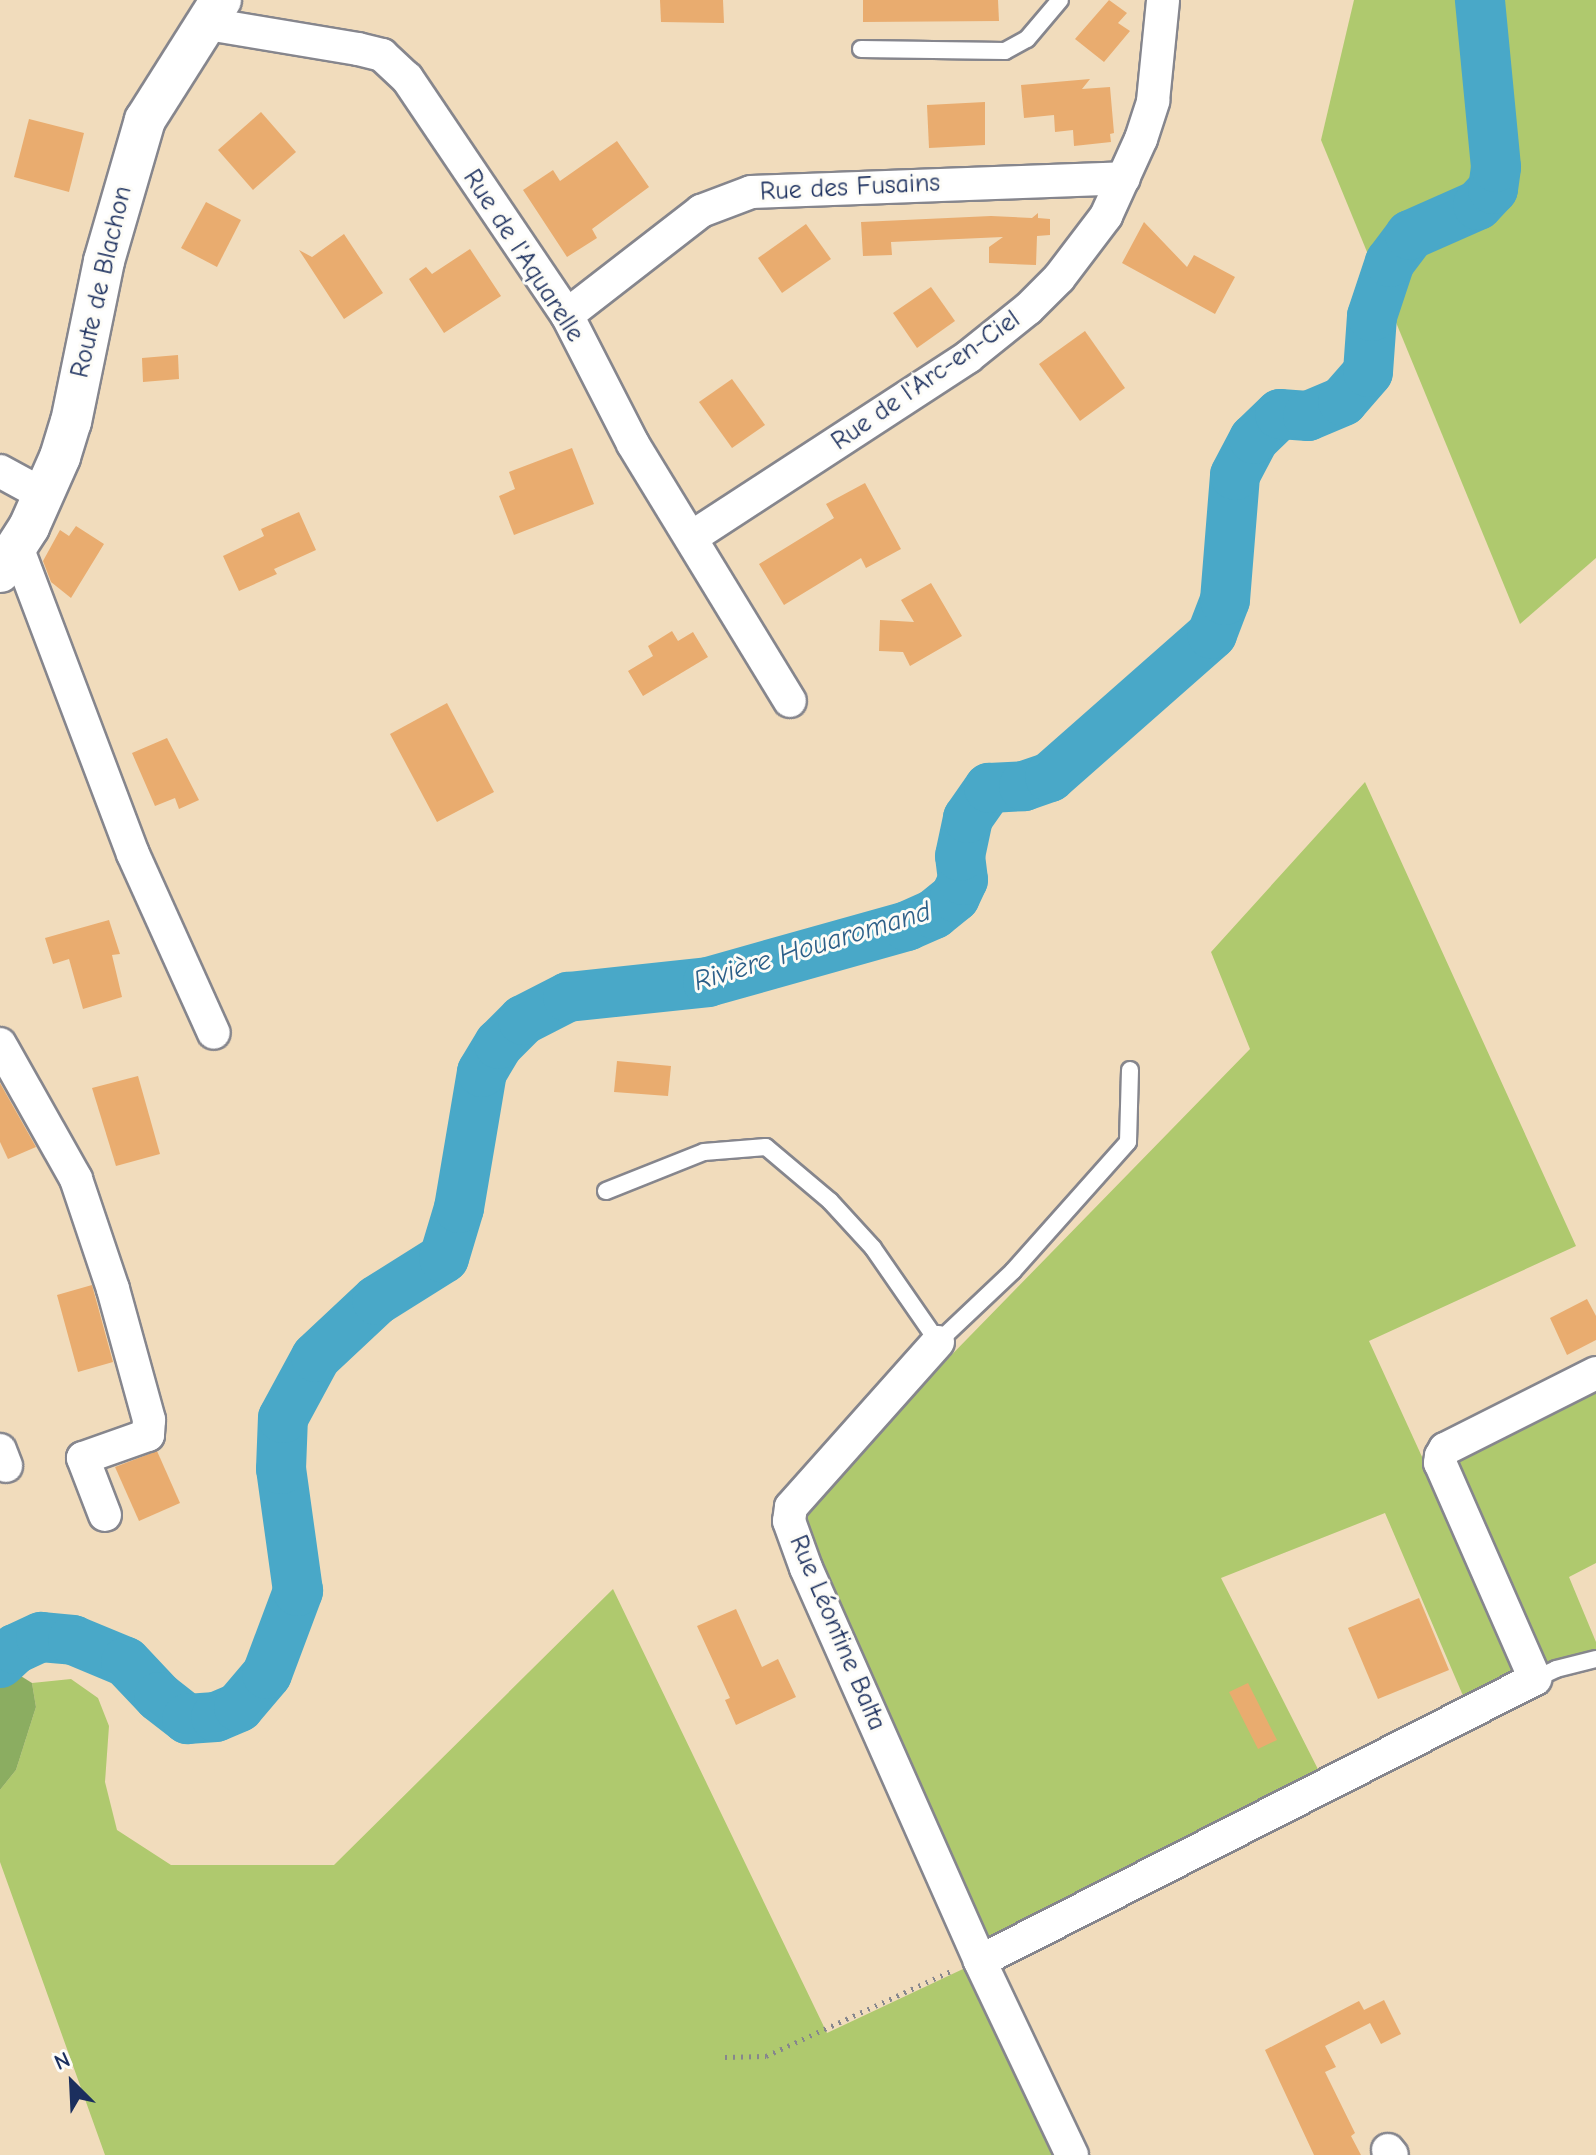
<!DOCTYPE html>
<meta charset="utf-8">
<style>
body{margin:0}
#map{position:relative;width:1596px;height:2155px;overflow:hidden;background:#f1dcbc;font-family:"Comic Neue",sans-serif}
div>[style]{position:absolute}
.green>*{inset:0;background:#afc96e}
.forest>*{inset:0;background:#8bad61}
.river>*{height:50px;margin:-25px;padding:0 25px;transform-origin:25px;border-radius:25px;background:#49a8c8}
.building>*{inset:0;background:#e9ac6f}
.path>*{height:5px;margin-top:-2.5px;transform-origin:0;background:repeating-linear-gradient(90deg,#86868d 0 2px,transparent 0 8px)}
.roads{filter:drop-shadow(2px 0 #86868d) drop-shadow(-2px 0 #86868d) drop-shadow(0 2px #86868d) drop-shadow(0 -2px #86868d)}
.service>*{height:16px;margin:-8px;padding:0 8px;transform-origin:8px;border-radius:8px;background:#fff}
.minor>*{height:32px;margin:-16px;padding:0 16px;transform-origin:16px;border-radius:16px;background:#fff}
.tertiary>*{height:40px;margin:-20px;padding:0 20px;transform-origin:20px;border-radius:20px;background:#fff}
span{translate:-50% -50%;white-space:nowrap;text-align:center;line-height:1.15;-webkit-text-stroke:6px #fdfcf7;paint-order:stroke}
.street-label{font-size:26px;color:#1b2f5e}
.water-label{font-size:28px;color:#2d5f88;font-style:italic}
.north{position:absolute;left:32px;top:2043px;width:80px;height:80px;-webkit-text-stroke:6px #fdfcf7;paint-order:stroke;rotate:336deg;font-size:22px;font-weight:700;line-height:32px;text-align:center;color:#1b2f5e}
.north::after{content:'';display:block;margin:auto;width:28px;height:36px;background:#1b2f5e;clip-path:polygon(50% 0,100% 100%,50% 72%,0 100%)}
</style>
<div id="map">
<div class="green">
<div style="clip-path:polygon(1354px 0,1596px 0,1596px 558px,1520px 624px,1321px 140px)"></div>
<div style="clip-path:polygon(1365px 782px,1576px 1246px,1369px 1341px,1526px 1684px,1470px 1712px,1385px 1513px,1221px 1578px,1326px 1785px,981px 1961px,1071px 2155px,105px 2155px,0 1862px,0 1790px,16px 1770px,36px 1707px,32px 1683px,71px 1679px,98px 1698px,109px 1726px,105px 1782px,117px 1830px,171px 1865px,334px 1865px,613px 1589px,827px 2033px,980px 1961px,800px 1524px,809px 1501px,1250px 1049px,1211px 952px)"></div>
<div style="clip-path:polygon(1596px 1373px,1596px 1563px,1569px 1577px,1596px 1642px,1596px 1656px,1535px 1679px,1441px 1456px)"></div>
</div>
<div class="forest">
<div style="clip-path:polygon(0 1663px,32px 1683px,36px 1707px,16px 1770px,0 1790px)"></div>
</div>
<div class="river">
<div style="left:0;top:1663px;width:21px;rotate:-43deg"></div>
<div style="left:15px;top:1649px;width:29px;rotate:-25deg"></div>
<div style="left:41px;top:1637px;width:32px;rotate:5deg"></div>
<div style="left:73px;top:1640px;width:57px;rotate:22.5deg"></div>
<div style="left:126px;top:1662px;width:48px;rotate:46.7deg"></div>
<div style="left:159px;top:1697px;width:36px;rotate:38deg"></div>
<div style="left:187px;top:1719px;width:29px;rotate:-4deg"></div>
<div style="left:216px;top:1717px;width:25px;rotate:-23deg"></div>
<div style="left:239px;top:1707px;width:43px;rotate:-49.7deg"></div>
<div style="left:267px;top:1674px;width:89px;rotate:-69.5deg"></div>
<div style="left:298px;top:1591px;width:123px;rotate:-97.9deg"></div>
<div style="left:281px;top:1469px;width:51px;rotate:-87.8deg"></div>
<div style="left:283px;top:1418px;width:69px;rotate:-61.6deg"></div>
<div style="left:316px;top:1357px;width:83px;rotate:-43.1deg"></div>
<div style="left:377px;top:1300px;width:79px;rotate:-32.1deg"></div>
<div style="left:444px;top:1258px;width:52px;rotate:-73.3deg"></div>
<div style="left:459px;top:1208px;width:138px;rotate:-80.4deg"></div>
<div style="left:482px;top:1072px;width:33px;rotate:-59deg"></div>
<div style="left:499px;top:1044px;width:34px;rotate:-45deg"></div>
<div style="left:523px;top:1020px;width:51px;rotate:-27.1deg"></div>
<div style="left:568px;top:997px;width:141px;rotate:-6.1deg"></div>
<div style="left:708px;top:982px;width:207px;rotate:-15.7deg"></div>
<div style="left:907px;top:926px;width:30px;rotate:-24deg"></div>
<div style="left:934px;top:914px;width:27px;rotate:-39deg"></div>
<div style="left:955px;top:897px;width:19px;rotate:-65deg"></div>
<div style="left:963px;top:880px;width:24px;rotate:-97deg"></div>
<div style="left:960px;top:856px;width:39px;rotate:-78deg"></div>
<div style="left:968px;top:818px;width:37px;rotate:-55deg"></div>
<div style="left:989px;top:788px;width:35px;rotate:-3deg"></div>
<div style="left:1024px;top:786px;width:28px;rotate:-19deg"></div>
<div style="left:1050px;top:777px;width:216px;rotate:-41.4deg"></div>
<div style="left:1212px;top:634px;width:36px;rotate:-69deg"></div>
<div style="left:1225px;top:600px;width:125px;rotate:-85.4deg"></div>
<div style="left:1235px;top:475px;width:41px;rotate:-62.2deg"></div>
<div style="left:1254px;top:439px;width:36px;rotate:-44deg"></div>
<div style="left:1280px;top:414px;width:28px;rotate:4deg"></div>
<div style="left:1308px;top:416px;width:38px;rotate:-23deg"></div>
<div style="left:1343px;top:401px;width:38px;rotate:-49deg"></div>
<div style="left:1368px;top:372px;width:56px;rotate:-85.9deg"></div>
<div style="left:1372px;top:316px;width:57px;rotate:-71.6deg"></div>
<div style="left:1390px;top:262px;width:34px;rotate:-53deg"></div>
<div style="left:1410px;top:235px;width:74px;rotate:-23.8deg"></div>
<div style="left:1478px;top:205px;width:22px;rotate:-47deg"></div>
<div style="left:1493px;top:189px;width:22px;rotate:-82deg"></div>
<div style="left:1496px;top:167px;width:168px;rotate:-95.5deg"></div>
</div>
<div class="building">
<div style="clip-path:polygon(660px 0,723px 0,724px 23px,661px 22px)"></div>
<div style="clip-path:polygon(863px 0,998px 0,999px 21px,863px 22px)"></div>
<div style="clip-path:polygon(1109px 0,1127px 13px,1118px 23px,1130px 31px,1104px 62px,1075px 39px)"></div>
<div style="clip-path:polygon(1090px 79px,1082px 89px,1110px 87px,1114px 133px,1110px 134px,1111px 142px,1074px 146px,1073px 130px,1055px 132px,1054px 115px,1024px 118px,1021px 85px)"></div>
<div style="clip-path:polygon(985px 102px,985px 145px,929px 148px,927px 105px)"></div>
<div style="clip-path:polygon(261px 112px,296px 152px,253px 190px,218px 150px)"></div>
<div style="clip-path:polygon(29px 119px,84px 133px,69px 192px,14px 177px)"></div>
<div style="clip-path:polygon(617px 141px,649px 187px,592px 229px,597px 238px,567px 257px,523px 190px,553px 170px,560px 181px)"></div>
<div style="clip-path:polygon(206px 202px,241px 220px,217px 267px,181px 248px)"></div>
<div style="clip-path:polygon(1038px 213px,1038px 218px,1050px 219px,1050px 235px,1037px 236px,1036px 265px,989px 263px,989px 247px,1003px 237px,891px 242px,892px 255px,863px 256px,861px 222px,991px 216px,1032px 218px)"></div>
<div style="clip-path:polygon(1144px 222px,1187px 267px,1194px 255px,1235px 277px,1215px 314px,1122px 263px)"></div>
<div style="clip-path:polygon(806px 224px,831px 259px,782px 293px,758px 258px)"></div>
<div style="clip-path:polygon(344px 234px,383px 293px,344px 319px,299px 250px,312px 257px)"></div>
<div style="clip-path:polygon(470px 249px,501px 296px,444px 333px,409px 279px,426px 267px,432px 274px)"></div>
<div style="clip-path:polygon(931px 287px,955px 321px,917px 348px,893px 313px)"></div>
<div style="clip-path:polygon(1085px 331px,1125px 388px,1080px 421px,1039px 364px)"></div>
<div style="clip-path:polygon(178px 355px,179px 379px,143px 382px,142px 358px)"></div>
<div style="clip-path:polygon(732px 379px,765px 425px,732px 448px,699px 402px)"></div>
<div style="clip-path:polygon(572px 448px,594px 504px,514px 535px,499px 496px,515px 489px,509px 472px)"></div>
<div style="clip-path:polygon(865px 483px,901px 549px,866px 568px,861px 558px,784px 605px,759px 564px,834px 518px,826px 504px)"></div>
<div style="clip-path:polygon(299px 512px,316px 550px,274px 569px,277px 574px,239px 591px,223px 556px,264px 536px,261px 529px)"></div>
<div style="clip-path:polygon(76px 526px,104px 544px,71px 598px,51px 582px,43px 561px,60px 530px,69px 536px)"></div>
<div style="clip-path:polygon(931px 583px,962px 636px,910px 666px,903px 652px,879px 651px,880px 620px,914px 622px,901px 600px)"></div>
<div style="clip-path:polygon(672px 631px,678px 641px,693px 632px,708px 657px,643px 696px,628px 671px,653px 656px,648px 646px)"></div>
<div style="clip-path:polygon(447px 703px,494px 792px,437px 822px,390px 734px)"></div>
<div style="clip-path:polygon(167px 738px,199px 800px,179px 809px,175px 798px,155px 806px,132px 753px)"></div>
<div style="clip-path:polygon(109px 920px,120px 954px,112px 955px,122px 997px,83px 1009px,69px 959px,53px 964px,45px 938px)"></div>
<div style="clip-path:polygon(617px 1061px,671px 1066px,668px 1096px,614px 1092px)"></div>
<div style="clip-path:polygon(138px 1076px,160px 1154px,116px 1166px,92px 1088px)"></div>
<div style="clip-path:polygon(0 1083px,36px 1147px,8px 1159px,0 1142px)"></div>
<div style="clip-path:polygon(92px 1285px,113px 1362px,78px 1372px,57px 1295px)"></div>
<div style="clip-path:polygon(1587px 1299px,1596px 1316px,1596px 1340px,1567px 1355px,1550px 1318px)"></div>
<div style="clip-path:polygon(157px 1451px,180px 1503px,139px 1521px,115px 1467px)"></div>
<div style="clip-path:polygon(1419px 1598px,1449px 1670px,1378px 1699px,1348px 1628px)"></div>
<div style="clip-path:polygon(736px 1609px,762px 1667px,778px 1659px,796px 1697px,736px 1725px,725px 1700px,730px 1698px,697px 1626px)"></div>
<div style="clip-path:polygon(1248px 1683px,1277px 1740px,1258px 1749px,1229px 1692px)"></div>
<div style="clip-path:polygon(1384px 2000px,1401px 2034px,1381px 2044px,1370px 2023px,1325px 2046px,1336px 2067px,1325px 2072px,1355px 2133px,1351px 2136px,1361px 2155px,1314px 2155px,1265px 2050px,1359px 2001px,1368px 2017px,1364px 2010px)"></div>
</div>
<div class="path">
<div style="left:725px;top:2057px;width:41px;rotate:-1.4deg"></div>
<div style="left:766px;top:2056px;width:206px;rotate:-24.7deg"></div>
</div>
<div class="roads">
<div class="service">
<div style="left:861px;top:49px;width:144px;rotate:0.8deg"></div>
<div style="left:1005px;top:51px;width:25px;rotate:-29deg"></div>
<div style="left:1027px;top:39px;width:51px;rotate:-49.8deg"></div>
<div style="left:606px;top:1191px;width:105px;rotate:-21.7deg"></div>
<div style="left:704px;top:1152px;width:62px;rotate:-4.6deg"></div>
<div style="left:766px;top:1147px;width:84px;rotate:40.2deg"></div>
<div style="left:830px;top:1201px;width:64px;rotate:47.5deg"></div>
<div style="left:873px;top:1248px;width:114px;rotate:55.3deg"></div>
<div style="left:938px;top:1342px;width:103px;rotate:-43.4deg"></div>
<div style="left:1013px;top:1271px;width:173px;rotate:-48.3deg"></div>
<div style="left:1128px;top:1142px;width:72px;rotate:-88.4deg"></div>
<div style="left:1535px;top:1679px;width:23px;rotate:-25deg"></div>
<div style="left:1556px;top:1669px;width:41px;rotate:-14deg"></div>
</div>
<div class="minor">
<div style="left:208px;top:24px;width:152px;rotate:9.5deg"></div>
<div style="left:358px;top:49px;width:25px;rotate:14deg"></div>
<div style="left:382px;top:55px;width:34px;rotate:43deg"></div>
<div style="left:407px;top:78px;width:286px;rotate:56deg"></div>
<div style="left:567px;top:315px;width:145px;rotate:62.9deg"></div>
<div style="left:633px;top:444px;width:301px;rotate:58.6deg"></div>
<div style="left:567px;top:315px;width:170px;rotate:-37.8deg"></div>
<div style="left:701px;top:211px;width:53px;rotate:-20.8deg"></div>
<div style="left:751px;top:192px;width:373px;rotate:-2.1deg"></div>
<div style="left:0;top:471px;width:50px;rotate:28.6deg"></div>
<div style="left:692px;top:537px;width:330px;rotate:-33.1deg"></div>
<div style="left:968px;top:357px;width:77px;rotate:-38.7deg"></div>
<div style="left:1028px;top:309px;width:44px;rotate:-45deg"></div>
<div style="left:1059px;top:278px;width:78px;rotate:-52.8deg"></div>
<div style="left:1106px;top:216px;width:85px;rotate:-65.6deg"></div>
<div style="left:1141px;top:139px;width:40px;rotate:-72deg"></div>
<div style="left:1153px;top:101px;width:101px;rotate:-84.3deg"></div>
<div style="left:17px;top:547px;width:328px;rotate:69.3deg"></div>
<div style="left:133px;top:854px;width:196px;rotate:65.7deg"></div>
<div style="left:0;top:1044px;width:155px;rotate:60.6deg"></div>
<div style="left:76px;top:1179px;width:116px;rotate:71.4deg"></div>
<div style="left:113px;top:1289px;width:136px;rotate:74.6deg"></div>
<div style="left:149px;top:1420px;width:15px;rotate:94deg"></div>
<div style="left:148px;top:1435px;width:69px;rotate:160.5deg"></div>
<div style="left:83px;top:1458px;width:61px;rotate:68.9deg"></div>
<div style="left:938px;top:1342px;width:221px;rotate:131.7deg"></div>
<div style="left:791px;top:1507px;width:14px;rotate:98deg"></div>
<div style="left:789px;top:1521px;width:50px;rotate:70.1deg"></div>
<div style="left:806px;top:1568px;width:430px;rotate:66.1deg"></div>
<div style="left:0;top:1450px;width:17px;rotate:69deg"></div>
<div style="left:1388px;top:2150px;width:6px;rotate:51deg"></div>
<div style="left:1072px;top:2155px;width:215px;rotate:-115.4deg"></div>
<div style="left:980px;top:1961px;width:623px;rotate:-26.94deg"></div>
<div style="left:1535px;top:1679px;width:236px;rotate:-113.7deg"></div>
<div style="left:1440px;top:1463px;width:7px;rotate:-82deg"></div>
<div style="left:1441px;top:1456px;width:8px;rotate:-60deg"></div>
<div style="left:1445px;top:1449px;width:169px;rotate:-26.7deg"></div>
</div>
<div class="tertiary">
<div style="left:0;top:572px;width:54px;rotate:-57.2deg"></div>
<div style="left:29px;top:527px;width:77px;rotate:-66.1deg"></div>
<div style="left:60px;top:457px;width:37px;rotate:-73deg"></div>
<div style="left:71px;top:422px;width:164px;rotate:-78.4deg"></div>
<div style="left:104px;top:261px;width:147px;rotate:-73.8deg"></div>
<div style="left:145px;top:120px;width:142px;rotate:-57.7deg"></div>
</div>
</div>
<div class="street-label">
<span style="left:850px;top:188px;rotate:-3deg">Rue des Fusains</span>
<span style="left:523px;top:256px;rotate:57deg">Rue de l'Aquarelle</span>
<span style="left:102px;top:282px;rotate:-77deg">Route de Blachon</span>
<span style="left:926px;top:381px;rotate:-35deg">Rue de l'Arc-en-Ciel</span>
<span style="left:837px;top:1633px;rotate:67deg">Rue Léontine Balta</span>
</div>
<div class="water-label">
<span style="left:812px;top:946px;rotate:-17deg">Rivière Houaromand</span>
</div>
<div class="north">N</div>
</div>
